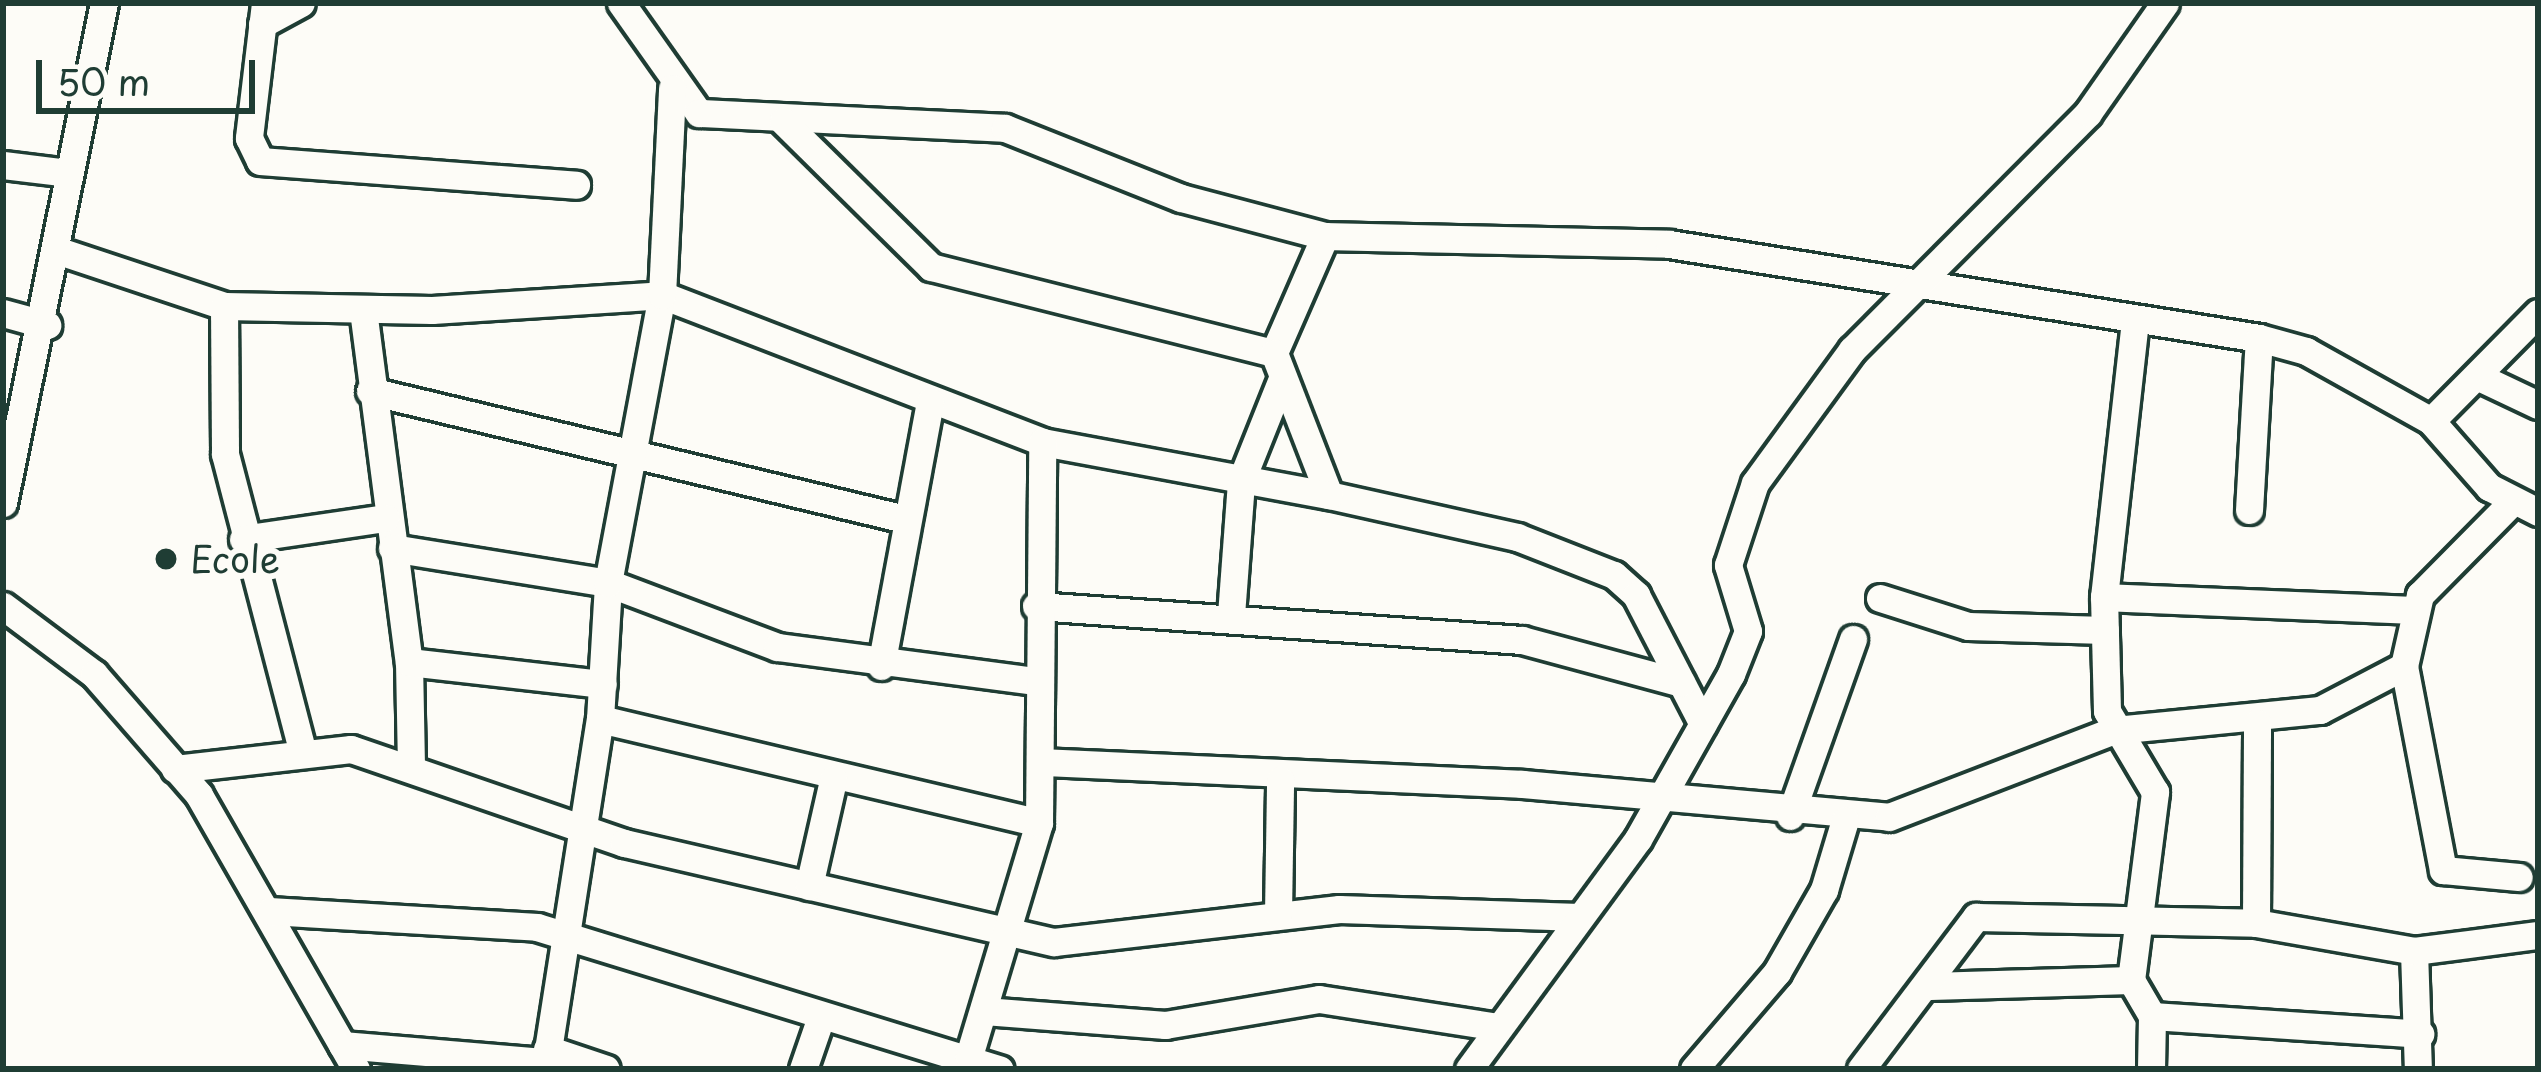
<!DOCTYPE html>
<style>
body{margin:0}
#map{position:relative;width:2541px;height:1072px;overflow:hidden;background:#fdfcf7;font-family:"Playpen Sans",sans-serif}
div>[style]{position:absolute}
.roads{filter:drop-shadow(3px 0 #1f3d34) drop-shadow(-3px 0 #1f3d34) drop-shadow(0 3px #1f3d34) drop-shadow(0 -3px #1f3d34)}
.minor>*{height:27px;margin:-13.5px;padding:0 13.5px;transform-origin:13.5px;border-radius:13.5px;background:#fdfcf7}
.dots>*{width:33px;height:33px;translate:-50% -50%;box-sizing:border-box;border:6px solid #fdfcf7;border-radius:50%}
span{translate:-50% -50%;white-space:nowrap;text-align:center;line-height:1.15;-webkit-text-stroke:12px #fdfcf7;paint-order:stroke}
.poi-label{font-size:36px;color:#1f3d34}
.left{translate:0 -50%;text-align:left}
.frame{position:absolute;inset:0;border:6px solid #1f3d34;pointer-events:none}
.scale{position:absolute;left:36px;top:60px;width:219px;height:54px;box-sizing:border-box;border:6px solid #1f3d34;border-top:0;padding-left:15px;font-size:36px;line-height:42px;white-space:nowrap;color:#1f3d34;-webkit-text-stroke:9px #fdfcf7;paint-order:stroke}
</style>
<div id="map">
<div class="roads">
<div class="minor">
<div style="left:265px;top:3px;width:136px;rotate:96.8deg"></div>
<div style="left:249px;top:138px;width:25px;rotate:64deg"></div>
<div style="left:260px;top:161px;width:317px;rotate:4.3deg"></div>
<div style="left:621px;top:3px;width:135px;rotate:54.7deg"></div>
<div style="left:699px;top:113px;width:306px;rotate:2.8deg"></div>
<div style="left:1005px;top:128px;width:189px;rotate:21.7deg"></div>
<div style="left:1181px;top:198px;width:149px;rotate:14.8deg"></div>
<div style="left:1325px;top:236px;width:344px;rotate:1.3deg"></div>
<div style="left:1669px;top:244px;width:597px;rotate:9.05deg"></div>
<div style="left:2259px;top:338px;width:49px;rotate:15.5deg"></div>
<div style="left:2306px;top:351px;width:143px;rotate:29.2deg"></div>
<div style="left:2431px;top:421px;width:88px;rotate:48.7deg"></div>
<div style="left:2489px;top:487px;width:55px;rotate:27deg"></div>
<div style="left:262px;top:24px;width:44px;rotate:-28.3deg"></div>
<div style="left:783px;top:121px;width:208px;rotate:44.6deg"></div>
<div style="left:931px;top:267px;width:354px;rotate:14.1deg"></div>
<div style="left:3px;top:165px;width:65px;rotate:7deg"></div>
<div style="left:1325px;top:236px;width:128px;rotate:113.6deg"></div>
<div style="left:1274px;top:353px;width:152px;rotate:68.8deg"></div>
<div style="left:1329px;top:495px;width:193px;rotate:12.6deg"></div>
<div style="left:1517px;top:537px;width:104px;rotate:21.4deg"></div>
<div style="left:1614px;top:575px;width:30px;rotate:42deg"></div>
<div style="left:1636px;top:595px;width:145px;rotate:62.6deg"></div>
<div style="left:56px;top:250px;width:177px;rotate:18.4deg"></div>
<div style="left:224px;top:306px;width:208px;rotate:1.1deg"></div>
<div style="left:432px;top:310px;width:230px;rotate:-3.7deg"></div>
<div style="left:662px;top:295px;width:407px;rotate:21.1deg"></div>
<div style="left:1042px;top:442px;width:292px;rotate:10.5deg"></div>
<div style="left:224px;top:306px;width:148px;rotate:89.6deg"></div>
<div style="left:225px;top:454px;width:305px;rotate:75.4deg"></div>
<div style="left:363px;top:310px;width:355px;rotate:82.6deg"></div>
<div style="left:409px;top:662px;width:106px;rotate:88.9deg"></div>
<div style="left:3px;top:313px;width:46px;rotate:15.3deg"></div>
<div style="left:2481px;top:378px;width:63px;rotate:25.3deg"></div>
<div style="left:370px;top:391px;width:546px;rotate:13.45deg"></div>
<div style="left:2431px;top:421px;width:152px;rotate:-45.3deg"></div>
<div style="left:3px;top:503px;width:510px;rotate:-78.58deg"></div>
<div style="left:2249px;top:510px;width:172px;rotate:-86.7deg"></div>
<div style="left:243px;top:539px;width:144px;rotate:-8.4deg"></div>
<div style="left:392px;top:548px;width:219px;rotate:9.2deg"></div>
<div style="left:608px;top:583px;width:181px;rotate:20.7deg"></div>
<div style="left:777px;top:647px;width:261px;rotate:7.5deg"></div>
<div style="left:2104px;top:597px;width:309px;rotate:2.4deg"></div>
<div style="left:1880px;top:598px;width:92px;rotate:17.7deg"></div>
<div style="left:1968px;top:626px;width:137px;rotate:1.7deg"></div>
<div style="left:3px;top:606px;width:114px;rotate:36.8deg"></div>
<div style="left:94px;top:674px;width:160px;rotate:49deg"></div>
<div style="left:199px;top:795px;width:316px;rotate:60.2deg"></div>
<div style="left:1036px;top:606px;width:487px;rotate:4deg"></div>
<div style="left:1522px;top:640px;width:165px;rotate:15.1deg"></div>
<div style="left:1231px;top:615px;width:134px;rotate:-85.7deg"></div>
<div style="left:1241px;top:481px;width:108px;rotate:-68.2deg"></div>
<div style="left:409px;top:662px;width:195px;rotate:6.5deg"></div>
<div style="left:881px;top:666px;width:269px;rotate:-79.5deg"></div>
<div style="left:2404px;top:666px;width:208px;rotate:79.2deg"></div>
<div style="left:2443px;top:870px;width:76px;rotate:5.3deg"></div>
<div style="left:600px;top:719px;width:451px;rotate:13.3deg"></div>
<div style="left:1042px;top:762px;width:481px;rotate:2.6deg"></div>
<div style="left:1522px;top:784px;width:368px;rotate:5.1deg"></div>
<div style="left:1889px;top:817px;width:242px;rotate:-21.1deg"></div>
<div style="left:2115px;top:730px;width:206px;rotate:-5.6deg"></div>
<div style="left:2320px;top:710px;width:95px;rotate:-27.6deg"></div>
<div style="left:2404px;top:666px;width:73px;rotate:-77.3deg"></div>
<div style="left:2420px;top:595px;width:129px;rotate:-45.3deg"></div>
<div style="left:175px;top:769px;width:177px;rotate:-6.5deg"></div>
<div style="left:351px;top:749px;width:289px;rotate:19deg"></div>
<div style="left:624px;top:843px;width:441px;rotate:13deg"></div>
<div style="left:1054px;top:942px;width:287px;rotate:-6.6deg"></div>
<div style="left:1339px;top:909px;width:241px;rotate:1.9deg"></div>
<div style="left:1790px;top:816px;width:188px;rotate:-70.4deg"></div>
<div style="left:809px;top:886px;width:109px;rotate:-77.2deg"></div>
<div style="left:270px;top:911px;width:267px;rotate:3.4deg"></div>
<div style="left:537px;top:927px;width:484px;rotate:17.1deg"></div>
<div style="left:1278px;top:914px;width:134px;rotate:-89.1deg"></div>
<div style="left:2256px;top:923px;width:200px;rotate:-89.7deg"></div>
<div style="left:2414px;top:951px;width:118px;rotate:88.1deg"></div>
<div style="left:2131px;top:980px;width:190px;rotate:-82.7deg"></div>
<div style="left:2155px;top:792px;width:94px;rotate:-120.7deg"></div>
<div style="left:2107px;top:711px;width:114px;rotate:-91.5deg"></div>
<div style="left:2104px;top:597px;width:279px;rotate:-83.6deg"></div>
<div style="left:1930px;top:986px;width:201px;rotate:-1.7deg"></div>
<div style="left:2131px;top:980px;width:42px;rotate:59.7deg"></div>
<div style="left:2152px;top:1016px;width:269px;rotate:3.8deg"></div>
<div style="left:984px;top:1011px;width:182px;rotate:4.4deg"></div>
<div style="left:1165px;top:1025px;width:156px;rotate:-9.6deg"></div>
<div style="left:1319px;top:999px;width:180px;rotate:8.9deg"></div>
<div style="left:342px;top:1045px;width:205px;rotate:4.8deg"></div>
<div style="left:547px;top:1049px;width:62px;rotate:18.7deg"></div>
<div style="left:969px;top:1056px;width:243px;rotate:-73.3deg"></div>
<div style="left:1039px;top:823px;width:381px;rotate:-89.5deg"></div>
<div style="left:545px;top:1069px;width:354px;rotate:-81.1deg"></div>
<div style="left:600px;top:719px;width:136px;rotate:-86.6deg"></div>
<div style="left:608px;top:583px;width:293px;rotate:-79.4deg"></div>
<div style="left:662px;top:295px;width:207px;rotate:-87.2deg"></div>
<div style="left:803px;top:1069px;width:55px;rotate:-70.9deg"></div>
<div style="left:1469px;top:1069px;width:285px;rotate:-53.7deg"></div>
<div style="left:1638px;top:839px;width:189px;rotate:-60.6deg"></div>
<div style="left:1731px;top:674px;width:46px;rotate:-68.4deg"></div>
<div style="left:1748px;top:631px;width:69px;rotate:-106.9deg"></div>
<div style="left:1728px;top:565px;width:86px;rotate:-71.8deg"></div>
<div style="left:1755px;top:483px;width:165px;rotate:-53.9deg"></div>
<div style="left:1852px;top:350px;width:334px;rotate:-45.1deg"></div>
<div style="left:2088px;top:113px;width:134px;rotate:-55deg"></div>
<div style="left:1694px;top:1069px;width:128px;rotate:-49.4deg"></div>
<div style="left:1777px;top:972px;width:95px;rotate:-60.2deg"></div>
<div style="left:1824px;top:890px;width:73px;rotate:-73.3deg"></div>
<div style="left:1861px;top:1069px;width:191px;rotate:-52.9deg"></div>
<div style="left:1976px;top:917px;width:280px;rotate:1.2deg"></div>
<div style="left:2256px;top:923px;width:160px;rotate:10deg"></div>
<div style="left:2414px;top:951px;width:125px;rotate:-7.4deg"></div>
<div style="left:2151px;top:1069px;width:53px;rotate:-88.9deg"></div>
</div>
</div>
<div class="dots">
<div style="left:166px;top:559px;background:#1f3d34"></div>
</div>
<div class="poi-label">
<span class="left" style="left:190px;top:559px">Ecole</span>
</div>
<div class="frame"></div>
<div class="scale">50 m</div>
</div>
